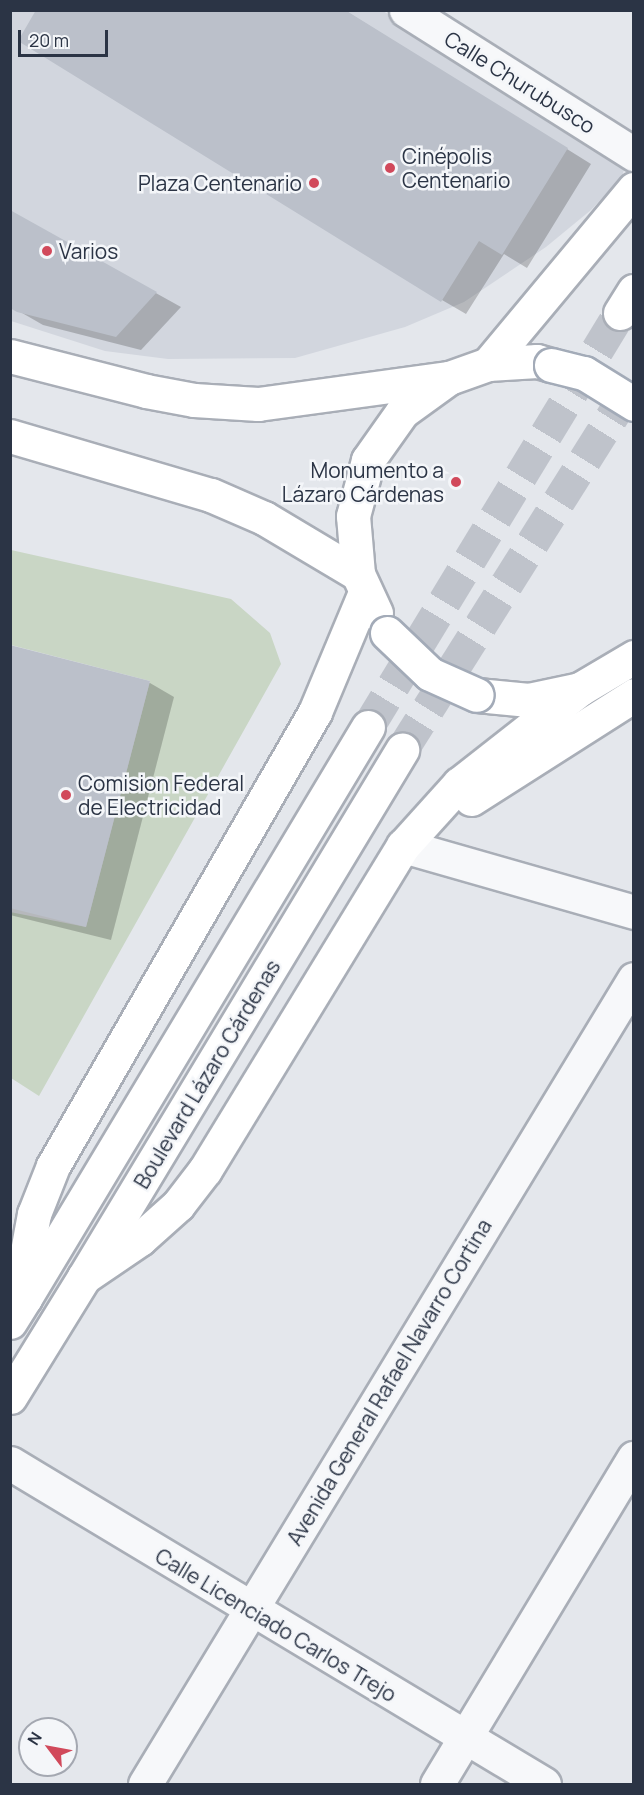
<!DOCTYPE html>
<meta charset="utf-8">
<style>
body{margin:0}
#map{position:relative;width:644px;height:1795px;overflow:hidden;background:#e4e7ec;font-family:Manrope,sans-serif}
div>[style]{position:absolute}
.built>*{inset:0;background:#d2d6de}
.green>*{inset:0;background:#c9d6c5}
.shadow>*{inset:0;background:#0003}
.building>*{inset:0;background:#bbc0ca}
.highway-tunnel>*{height:33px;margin-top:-16.5px;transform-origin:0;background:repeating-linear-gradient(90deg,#bfc3cb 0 33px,transparent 0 49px)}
.roads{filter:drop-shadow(2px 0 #a9aeb7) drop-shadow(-2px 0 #a9aeb7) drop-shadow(0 2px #a9aeb7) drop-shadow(0 -2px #a9aeb7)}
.minor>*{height:33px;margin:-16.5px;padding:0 16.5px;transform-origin:16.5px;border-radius:16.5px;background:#f7f8fa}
.major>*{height:33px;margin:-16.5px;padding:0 16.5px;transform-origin:16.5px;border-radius:16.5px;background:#fff}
.highway>*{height:33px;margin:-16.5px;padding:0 16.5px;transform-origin:16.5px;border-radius:16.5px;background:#fff}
.bridges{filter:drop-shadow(2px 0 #a3abb8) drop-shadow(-2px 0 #a3abb8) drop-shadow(0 2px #a3abb8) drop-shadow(0 -2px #a3abb8)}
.major-bridge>*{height:33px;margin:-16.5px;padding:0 16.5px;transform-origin:16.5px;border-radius:16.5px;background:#fff}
.dots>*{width:16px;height:16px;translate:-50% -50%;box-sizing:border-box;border:3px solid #f4f6f9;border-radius:50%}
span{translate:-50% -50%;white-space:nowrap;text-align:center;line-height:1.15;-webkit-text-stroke:5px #f4f6f9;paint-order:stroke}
.street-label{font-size:21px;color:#2b3445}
.poi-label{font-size:21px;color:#2b3445}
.left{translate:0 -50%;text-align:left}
.right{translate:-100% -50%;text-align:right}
.frame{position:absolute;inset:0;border:12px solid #2b3445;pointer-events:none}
.north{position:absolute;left:18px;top:1717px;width:60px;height:60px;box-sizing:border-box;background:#f4f6f9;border:2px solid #a4a8b1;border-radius:50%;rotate:302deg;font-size:16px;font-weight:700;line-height:24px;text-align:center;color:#2b3445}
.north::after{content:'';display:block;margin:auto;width:21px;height:27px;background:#d1495b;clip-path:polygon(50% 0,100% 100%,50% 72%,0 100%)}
.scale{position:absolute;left:18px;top:30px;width:90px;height:27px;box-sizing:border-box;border:3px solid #2b3445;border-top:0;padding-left:8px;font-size:18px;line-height:21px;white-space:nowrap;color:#2b3445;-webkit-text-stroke:4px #f4f6f9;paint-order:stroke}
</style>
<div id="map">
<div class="built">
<div style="clip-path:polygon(11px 11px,383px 11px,620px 158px,625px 166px,622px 177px,591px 210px,546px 247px,464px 302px,405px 327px,295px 358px,168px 359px,105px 351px,11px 321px)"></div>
</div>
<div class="green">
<div style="clip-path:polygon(11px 550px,231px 599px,270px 633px,281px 664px,39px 1096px,11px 1078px,10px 912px,86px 927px,150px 681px,11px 645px)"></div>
</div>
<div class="shadow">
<div style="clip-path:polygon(344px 10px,591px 164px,527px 268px,504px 254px,466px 314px,442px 300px)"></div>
<div style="clip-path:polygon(10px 212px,181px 307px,141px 350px,43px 325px,10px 306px)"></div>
<div style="clip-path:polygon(10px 647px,150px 683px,174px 697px,111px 940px,10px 915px)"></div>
</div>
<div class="building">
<div style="clip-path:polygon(36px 10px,345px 10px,568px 148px,502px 255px,479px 241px,441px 302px,18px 41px)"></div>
<div style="clip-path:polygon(10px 210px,157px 292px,116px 337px,17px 312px,10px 308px)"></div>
<div style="clip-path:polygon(10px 645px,150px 681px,86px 927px,10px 908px)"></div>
</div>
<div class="highway-tunnel">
<div style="left:368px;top:727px;width:485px;rotate:-58.7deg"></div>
<div style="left:402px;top:750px;width:436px;rotate:-57.8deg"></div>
</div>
<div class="roads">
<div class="minor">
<div style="left:406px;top:10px;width:270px;rotate:32.3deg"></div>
<div style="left:403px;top:846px;width:240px;rotate:15.9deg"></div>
<div style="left:10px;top:1463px;width:623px;rotate:31.01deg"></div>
<div style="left:145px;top:1784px;width:942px;rotate:-58.72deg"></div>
<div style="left:437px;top:1784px;width:381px;rotate:-58.9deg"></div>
</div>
<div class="major">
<div style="left:10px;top:356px;width:140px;rotate:14.4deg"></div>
<div style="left:146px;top:391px;width:49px;rotate:10.6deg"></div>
<div style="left:194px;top:400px;width:64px;rotate:3.6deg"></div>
<div style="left:258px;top:404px;width:193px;rotate:-7.8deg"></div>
<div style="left:488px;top:364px;width:228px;rotate:-50.2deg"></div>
<div style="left:10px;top:436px;width:209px;rotate:16.4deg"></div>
<div style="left:211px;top:495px;width:58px;rotate:23.5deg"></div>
<div style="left:264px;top:518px;width:109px;rotate:30.8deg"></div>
<div style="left:376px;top:613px;width:43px;rotate:-114.8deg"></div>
<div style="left:358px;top:574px;width:58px;rotate:-94.9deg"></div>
<div style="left:353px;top:516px;width:58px;rotate:-75deg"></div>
<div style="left:368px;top:460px;width:59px;rotate:-54.7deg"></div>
<div style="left:402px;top:412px;width:58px;rotate:-35.9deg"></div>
<div style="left:449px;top:378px;width:41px;rotate:-19.7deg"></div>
<div style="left:488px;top:364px;width:49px;rotate:-3.5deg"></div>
<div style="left:537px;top:361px;width:15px;rotate:16deg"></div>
<div style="left:477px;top:695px;width:52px;rotate:5.5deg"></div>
<div style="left:529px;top:700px;width:52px;rotate:-12.2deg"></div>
<div style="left:580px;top:689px;width:63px;rotate:-30.7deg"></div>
<div style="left:471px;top:799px;width:193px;rotate:-32.5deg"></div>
<div style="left:10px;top:1322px;width:28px;rotate:-58deg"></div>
<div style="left:25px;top:1298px;width:41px;rotate:-88.6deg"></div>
<div style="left:26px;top:1257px;width:44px;rotate:-79.5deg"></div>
<div style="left:34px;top:1214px;width:52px;rotate:-68.4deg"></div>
<div style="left:53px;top:1166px;width:524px;rotate:-60.01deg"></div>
<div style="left:315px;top:712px;width:127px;rotate:-67.3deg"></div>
<div style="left:10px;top:1397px;width:141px;rotate:-58.3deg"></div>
<div style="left:84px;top:1277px;width:68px;rotate:-34.2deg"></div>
<div style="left:140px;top:1239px;width:51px;rotate:-41.8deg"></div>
<div style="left:178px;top:1205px;width:44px;rotate:-52.4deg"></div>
<div style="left:205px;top:1170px;width:380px;rotate:-58.6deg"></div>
<div style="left:403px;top:846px;width:84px;rotate:-47.9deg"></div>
<div style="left:459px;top:784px;width:154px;rotate:-38.1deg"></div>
</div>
<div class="highway">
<div style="left:620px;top:313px;width:26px;rotate:-58deg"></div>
<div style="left:84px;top:1277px;width:616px;rotate:-58.89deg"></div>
<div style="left:25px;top:1298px;width:666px;rotate:-59.01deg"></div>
</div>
</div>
<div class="bridges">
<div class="major-bridge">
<div style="left:551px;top:365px;width:34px;rotate:14deg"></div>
<div style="left:584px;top:373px;width:59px;rotate:31.8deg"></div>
<div style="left:387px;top:633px;width:59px;rotate:43.6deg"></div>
<div style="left:430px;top:674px;width:51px;rotate:24.1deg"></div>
</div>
</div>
<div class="dots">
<div style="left:390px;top:168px;background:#d1495b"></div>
<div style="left:314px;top:183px;background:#d1495b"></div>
<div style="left:47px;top:251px;background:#d1495b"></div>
<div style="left:456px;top:482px;background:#d1495b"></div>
<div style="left:66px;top:795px;background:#d1495b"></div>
</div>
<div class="street-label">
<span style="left:520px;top:82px;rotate:32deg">Calle Churubusco</span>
<span style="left:207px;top:1074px;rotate:-59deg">Boulevard Lázaro Cárdenas</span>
<span style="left:389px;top:1382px;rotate:-59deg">Avenida General Rafael Navarro Cortina</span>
<span style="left:276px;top:1625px;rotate:31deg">Calle Licenciado Carlos Trejo</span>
</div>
<div class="poi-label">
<span class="left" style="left:402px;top:168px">Cinépolis<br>Centenario</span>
<span class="right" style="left:302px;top:183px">Plaza Centenario</span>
<span class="left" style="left:59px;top:251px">Varios</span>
<span class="right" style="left:444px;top:482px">Monumento a<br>Lázaro Cárdenas</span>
<span class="left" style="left:78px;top:795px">Comision Federal<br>de Electricidad</span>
</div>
<div class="frame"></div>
<div class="north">N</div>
<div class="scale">20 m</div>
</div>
